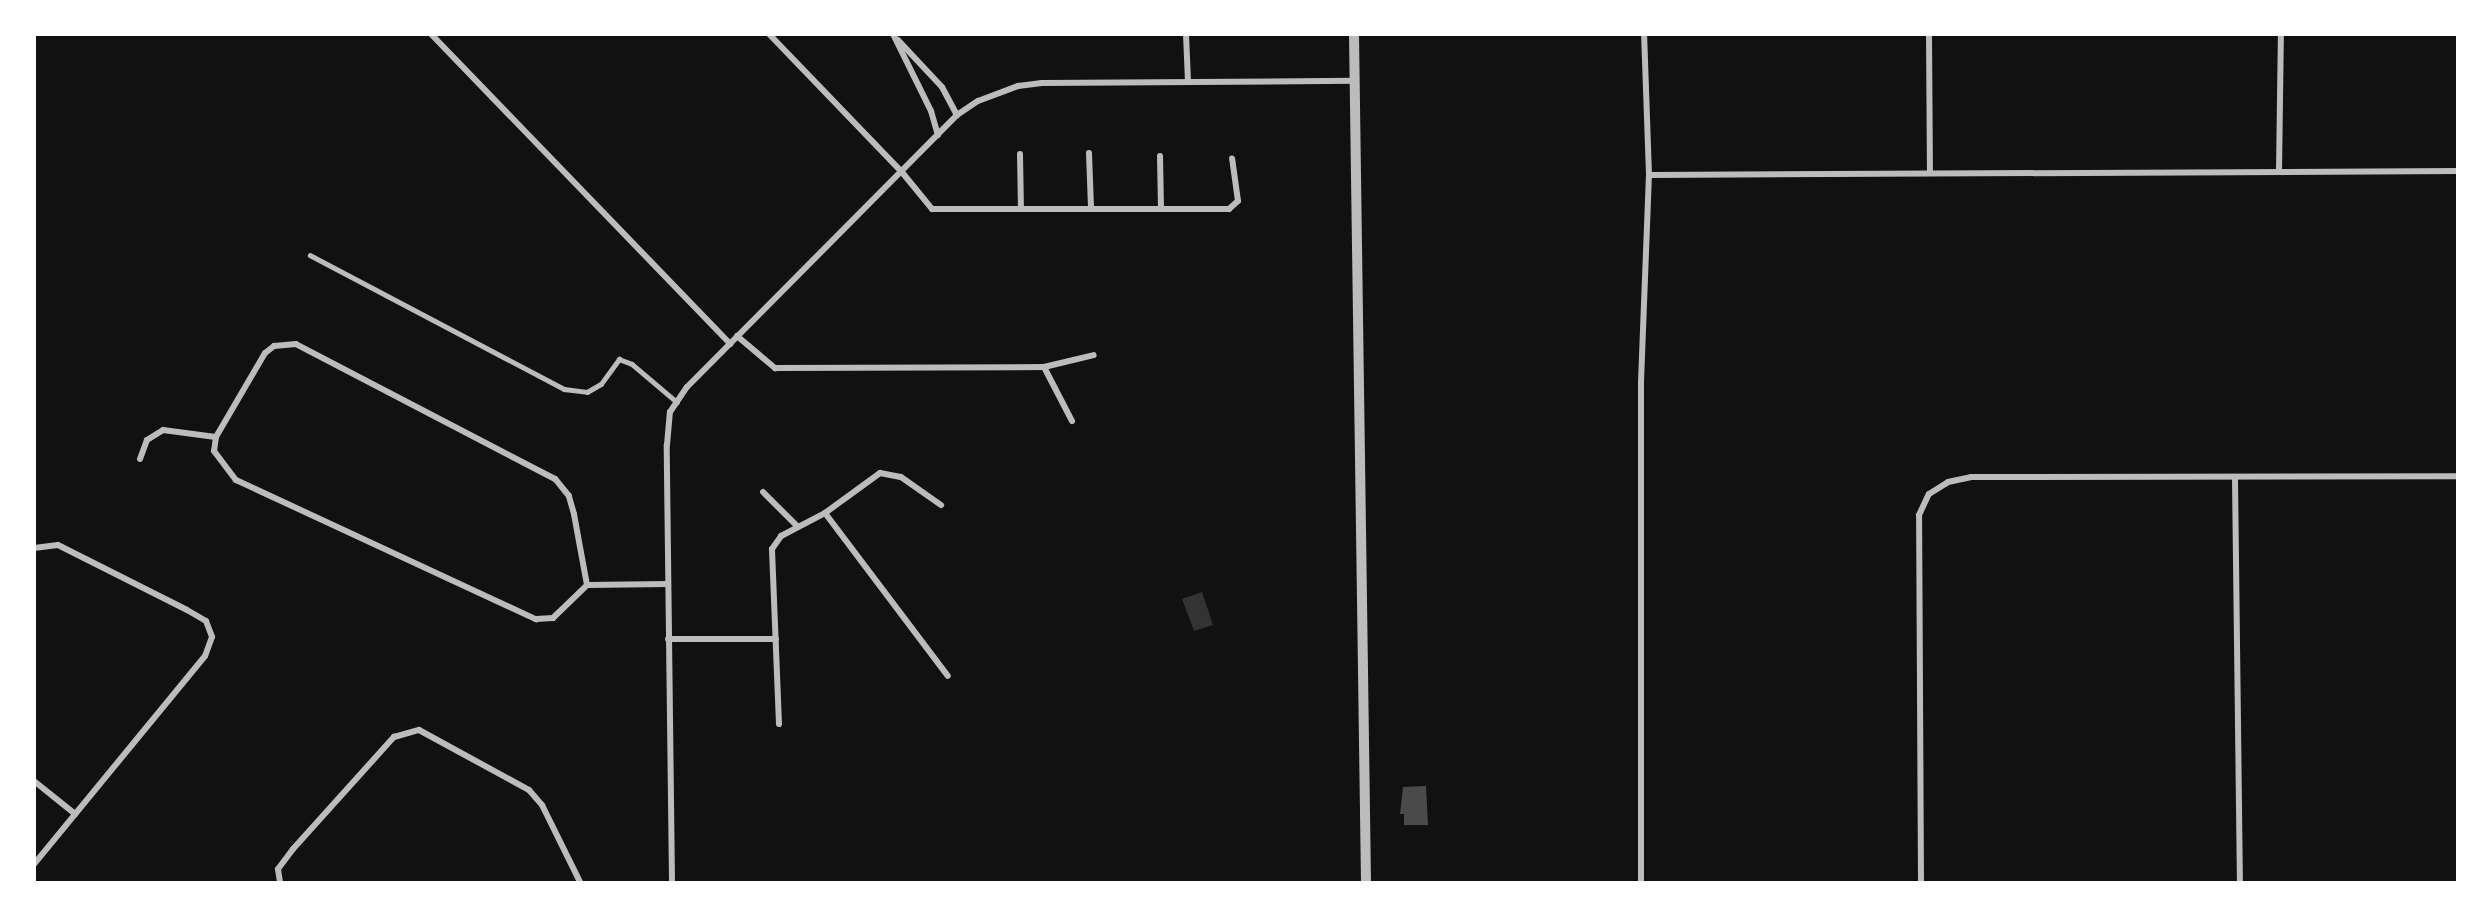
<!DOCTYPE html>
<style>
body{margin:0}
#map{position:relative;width:2492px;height:917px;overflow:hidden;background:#111;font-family:"Source Sans 3",sans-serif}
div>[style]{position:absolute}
.water>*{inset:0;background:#333}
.building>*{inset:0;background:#4a4a4a}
.service>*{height:4.5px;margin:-2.25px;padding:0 2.25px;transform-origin:2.25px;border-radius:2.25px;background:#bcbcbc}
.minor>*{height:6px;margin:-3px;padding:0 3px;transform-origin:3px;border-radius:3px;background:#bcbcbc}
.tertiary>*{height:10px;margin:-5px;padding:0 5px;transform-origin:5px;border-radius:5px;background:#bcbcbc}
span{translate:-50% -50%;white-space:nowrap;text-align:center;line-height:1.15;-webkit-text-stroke:4.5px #fff;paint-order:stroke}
.frame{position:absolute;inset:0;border:36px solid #fff;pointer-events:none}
</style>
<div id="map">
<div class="water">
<div style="clip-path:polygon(1202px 592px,1213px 625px,1194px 631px,1182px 599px)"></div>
</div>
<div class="building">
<div style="clip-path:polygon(1426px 786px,1428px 825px,1404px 825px,1404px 814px,1400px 814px,1403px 787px)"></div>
</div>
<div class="service">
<div style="left:310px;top:255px;width:287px;rotate:27.8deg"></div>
<div style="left:564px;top:389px;width:23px;rotate:7deg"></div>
<div style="left:587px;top:392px;width:16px;rotate:-30deg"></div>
<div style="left:601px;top:384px;width:31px;rotate:-54deg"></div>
<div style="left:619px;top:359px;width:14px;rotate:21deg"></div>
<div style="left:632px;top:364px;width:59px;rotate:40.2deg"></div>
</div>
<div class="minor">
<div style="left:431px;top:34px;width:431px;rotate:46deg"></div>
<div style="left:769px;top:34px;width:190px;rotate:46.1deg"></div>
<div style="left:901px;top:171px;width:49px;rotate:50.8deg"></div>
<div style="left:932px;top:209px;width:297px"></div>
<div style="left:1229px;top:209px;width:12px;rotate:-42deg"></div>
<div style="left:1238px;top:201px;width:43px;rotate:-97.9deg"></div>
<div style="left:893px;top:34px;width:86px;rotate:63.7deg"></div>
<div style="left:931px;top:111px;width:25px;rotate:74deg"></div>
<div style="left:1186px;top:34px;width:48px;rotate:87.6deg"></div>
<div style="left:1929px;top:34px;width:138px;rotate:89.6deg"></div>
<div style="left:898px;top:40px;width:64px;rotate:46.9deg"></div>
<div style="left:942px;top:87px;width:32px;rotate:62deg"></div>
<div style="left:1089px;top:153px;width:55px;rotate:87.9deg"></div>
<div style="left:1020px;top:154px;width:55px;rotate:89deg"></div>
<div style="left:1160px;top:156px;width:51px;rotate:88.9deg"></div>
<div style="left:2279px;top:171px;width:137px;rotate:-89.2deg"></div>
<div style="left:1649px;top:175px;width:809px;rotate:-0.28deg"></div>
<div style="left:737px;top:336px;width:50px;rotate:40.1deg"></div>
<div style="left:775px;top:368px;width:269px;rotate:-0.2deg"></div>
<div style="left:1044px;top:367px;width:61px;rotate:62.6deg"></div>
<div style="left:1044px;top:367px;width:51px;rotate:-13.5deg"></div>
<div style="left:140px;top:459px;width:20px;rotate:-70deg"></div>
<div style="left:147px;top:440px;width:19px;rotate:-32deg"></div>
<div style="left:163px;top:430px;width:53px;rotate:7.5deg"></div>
<div style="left:2235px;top:479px;width:403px;rotate:89.3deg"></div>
<div style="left:763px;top:492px;width:48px;rotate:45deg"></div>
<div style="left:825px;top:513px;width:68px;rotate:-36deg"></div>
<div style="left:880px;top:473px;width:21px;rotate:11deg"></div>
<div style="left:901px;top:477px;width:49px;rotate:35deg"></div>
<div style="left:34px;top:548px;width:24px;rotate:-7deg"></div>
<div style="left:58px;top:545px;width:144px;rotate:26.7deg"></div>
<div style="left:187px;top:610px;width:22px;rotate:30deg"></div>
<div style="left:206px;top:621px;width:17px;rotate:69deg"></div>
<div style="left:212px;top:637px;width:20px;rotate:110deg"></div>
<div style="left:205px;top:656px;width:269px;rotate:129.4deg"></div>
<div style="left:587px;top:585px;width:72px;rotate:-100.4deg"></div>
<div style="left:574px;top:514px;width:19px;rotate:-106deg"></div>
<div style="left:569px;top:496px;width:22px;rotate:-129deg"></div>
<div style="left:555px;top:479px;width:292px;rotate:-152.5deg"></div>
<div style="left:296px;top:344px;width:22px;rotate:175deg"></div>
<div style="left:274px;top:346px;width:11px;rotate:142deg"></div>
<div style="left:265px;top:353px;width:97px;rotate:120.3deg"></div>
<div style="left:216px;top:437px;width:14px;rotate:98deg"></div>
<div style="left:214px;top:451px;width:36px;rotate:53deg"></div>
<div style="left:236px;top:480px;width:331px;rotate:24.9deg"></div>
<div style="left:536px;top:619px;width:17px;rotate:-3deg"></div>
<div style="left:553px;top:618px;width:47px;rotate:-44.1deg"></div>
<div style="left:587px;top:585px;width:81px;rotate:-0.7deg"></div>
<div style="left:668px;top:639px;width:108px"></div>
<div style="left:779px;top:724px;width:175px;rotate:-92.3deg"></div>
<div style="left:772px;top:549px;width:16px;rotate:-55deg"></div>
<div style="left:781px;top:536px;width:50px;rotate:-27.6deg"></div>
<div style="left:825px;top:513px;width:204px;rotate:53deg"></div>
<div style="left:34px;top:781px;width:53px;rotate:38.8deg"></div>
<div style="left:280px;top:882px;width:13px;rotate:-99deg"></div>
<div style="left:278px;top:869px;width:25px;rotate:-53deg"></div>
<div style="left:293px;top:849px;width:151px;rotate:-48deg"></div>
<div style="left:394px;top:737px;width:26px;rotate:-16deg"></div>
<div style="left:419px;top:730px;width:125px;rotate:28.6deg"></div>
<div style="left:529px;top:790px;width:20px;rotate:49deg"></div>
<div style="left:542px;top:805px;width:86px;rotate:63.7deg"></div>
<div style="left:672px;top:882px;width:437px;rotate:-90.7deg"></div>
<div style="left:667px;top:445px;width:33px;rotate:-85deg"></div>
<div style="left:670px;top:412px;width:30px;rotate:-56deg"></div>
<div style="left:687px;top:387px;width:383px;rotate:-45.2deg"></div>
<div style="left:957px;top:115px;width:25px;rotate:-34deg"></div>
<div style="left:978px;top:101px;width:43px;rotate:-20.6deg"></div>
<div style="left:1018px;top:86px;width:24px;rotate:-7deg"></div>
<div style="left:1042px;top:83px;width:313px;rotate:-0.4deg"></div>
<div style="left:1641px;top:882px;width:500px;rotate:-90deg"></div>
<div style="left:1641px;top:382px;width:207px;rotate:-87.8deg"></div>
<div style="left:1649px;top:175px;width:141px;rotate:-92deg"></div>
<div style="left:1921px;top:882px;width:367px;rotate:-90.3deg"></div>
<div style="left:1919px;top:515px;width:23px;rotate:-65deg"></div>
<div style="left:1929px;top:494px;width:22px;rotate:-32deg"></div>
<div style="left:1948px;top:482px;width:24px;rotate:-12deg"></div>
<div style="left:1971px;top:477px;width:487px;rotate:-0.1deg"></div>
</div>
<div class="tertiary">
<div style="left:1354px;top:34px;width:848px;rotate:89.19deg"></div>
</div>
<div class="frame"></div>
</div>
